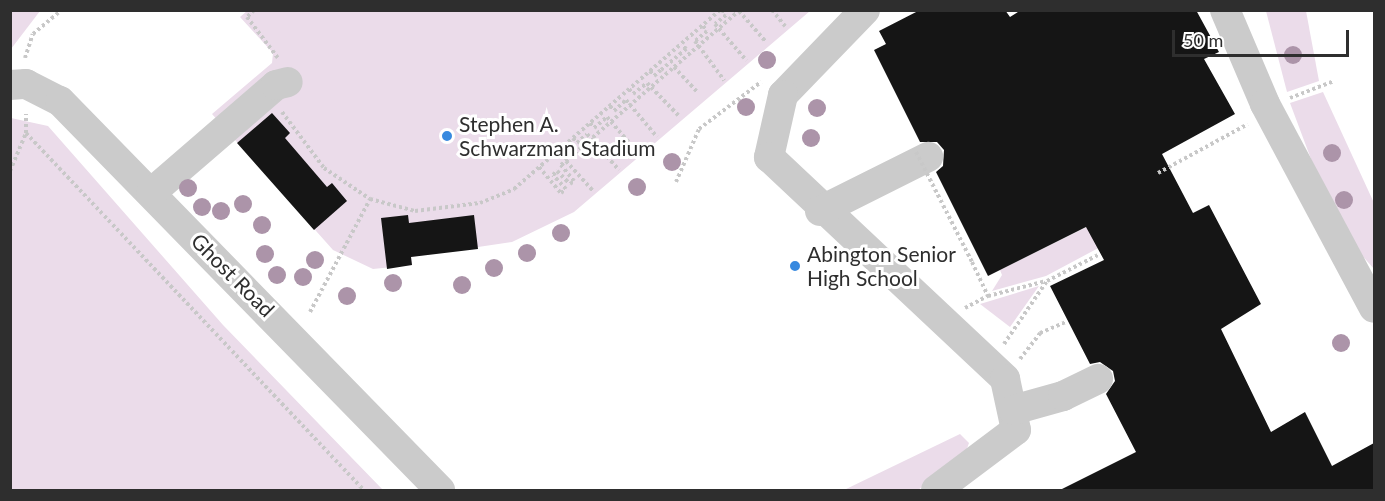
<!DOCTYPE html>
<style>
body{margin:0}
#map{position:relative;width:1385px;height:501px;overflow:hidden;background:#fff;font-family:Lato,sans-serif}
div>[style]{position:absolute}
.green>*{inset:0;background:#ebdcea}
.building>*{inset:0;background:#151515}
.path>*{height:4px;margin-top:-2px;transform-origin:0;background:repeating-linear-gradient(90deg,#c8c8c8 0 3px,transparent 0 6px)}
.minor>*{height:30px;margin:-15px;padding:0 15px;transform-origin:15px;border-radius:15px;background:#cbcbcb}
.path-bridge>*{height:4px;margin-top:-2px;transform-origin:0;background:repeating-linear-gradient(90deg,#c8c8c8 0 3px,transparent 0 6px)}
.trees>*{width:18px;height:18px;margin:-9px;border-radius:50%;background:#ac94a9}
.dots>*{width:16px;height:16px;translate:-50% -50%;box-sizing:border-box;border:3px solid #fff;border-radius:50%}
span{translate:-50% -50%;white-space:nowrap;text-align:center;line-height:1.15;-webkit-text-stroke:6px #fff;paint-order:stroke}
.poi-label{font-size:21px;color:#2e2e2e}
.left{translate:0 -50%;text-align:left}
.street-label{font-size:21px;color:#2e2e2e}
.frame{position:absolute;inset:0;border:12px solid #2e2e2e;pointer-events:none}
.scale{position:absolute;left:1172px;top:30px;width:177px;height:27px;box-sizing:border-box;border:3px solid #2e2e2e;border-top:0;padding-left:8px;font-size:18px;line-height:21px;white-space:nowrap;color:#2e2e2e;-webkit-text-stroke:4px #fff;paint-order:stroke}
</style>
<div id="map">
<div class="green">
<div style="clip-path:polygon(11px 10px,40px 11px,11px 49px,10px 11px)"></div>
<div style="clip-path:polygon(247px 11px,810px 11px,574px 212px,512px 242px,411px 257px,412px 265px,373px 269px,333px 250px,212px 114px,272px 63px,273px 53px,240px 17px)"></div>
<div style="clip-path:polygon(1266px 11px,1306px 11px,1319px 81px,1287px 92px)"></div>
<div style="clip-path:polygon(1323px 92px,1374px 203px,1374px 269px,1352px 244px,1320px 183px,1290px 103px)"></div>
<div style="clip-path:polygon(11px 118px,48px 126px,223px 325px,383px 490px,11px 490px)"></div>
<div style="clip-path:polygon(1109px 216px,1119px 237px,1046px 276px,992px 291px,1002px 275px,1000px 270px)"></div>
<div style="clip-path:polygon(1039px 286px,1010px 327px,980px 304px)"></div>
<div style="clip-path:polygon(960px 434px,969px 443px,965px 454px,918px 490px,844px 490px)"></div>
</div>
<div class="building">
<div style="clip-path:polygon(920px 10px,1005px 10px,1010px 17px,1021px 10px,1196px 10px,1219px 52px,1204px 59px,1235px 114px,1162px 154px,1193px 213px,1209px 205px,1261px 304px,1221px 329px,1271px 432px,1305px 412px,1332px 466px,1374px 443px,1374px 490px,1060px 490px,1136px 452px,1106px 394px,1115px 381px,1113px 371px,1100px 362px,1090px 364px,1050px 286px,1104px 260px,1086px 227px,988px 276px,936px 172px,943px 166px,944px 150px,937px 142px,920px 142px,874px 50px,886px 44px,879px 31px)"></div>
<div style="clip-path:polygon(272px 113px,290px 133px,285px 138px,327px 187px,332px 183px,347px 201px,314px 230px,237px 143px)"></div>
<div style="clip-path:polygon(408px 215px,409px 223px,474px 215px,478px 249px,411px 257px,412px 265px,387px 269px,381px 218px)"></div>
</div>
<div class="path">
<div style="left:254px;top:10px;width:10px;rotate:135deg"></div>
<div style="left:247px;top:17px;width:51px;rotate:52.9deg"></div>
<div style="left:722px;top:10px;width:6px;rotate:51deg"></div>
<div style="left:726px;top:15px;width:14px;rotate:141deg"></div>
<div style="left:715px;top:24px;width:48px;rotate:49.3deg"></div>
<div style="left:772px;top:10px;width:21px;rotate:51deg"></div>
<div style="left:739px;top:11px;width:41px;rotate:48.9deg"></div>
<div style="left:703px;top:26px;width:6px;rotate:51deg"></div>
<div style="left:707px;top:31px;width:16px;rotate:140deg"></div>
<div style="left:695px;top:41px;width:49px;rotate:53.4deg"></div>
<div style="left:25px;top:58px;width:25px;rotate:-72deg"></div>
<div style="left:33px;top:34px;width:38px;rotate:-40deg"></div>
<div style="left:674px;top:67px;width:35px;rotate:47deg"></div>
<div style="left:650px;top:71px;width:6px;rotate:51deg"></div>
<div style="left:654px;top:76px;width:9px;rotate:-41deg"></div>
<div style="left:661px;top:70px;width:33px;rotate:-40deg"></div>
<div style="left:686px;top:49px;width:6px;rotate:-129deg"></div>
<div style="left:629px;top:89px;width:6px;rotate:51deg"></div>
<div style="left:633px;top:94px;width:18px;rotate:-38deg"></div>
<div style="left:647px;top:83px;width:47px;rotate:45.9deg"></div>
<div style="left:1290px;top:98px;width:47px;rotate:-21.1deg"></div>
<div style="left:610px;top:106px;width:6px;rotate:51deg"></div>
<div style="left:614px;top:111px;width:16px;rotate:-43deg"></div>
<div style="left:626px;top:100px;width:48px;rotate:50deg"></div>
<div style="left:282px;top:112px;width:70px;rotate:53.1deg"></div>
<div style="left:324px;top:168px;width:55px;rotate:34deg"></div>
<div style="left:370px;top:199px;width:47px;rotate:14.9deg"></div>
<div style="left:415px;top:211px;width:65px;rotate:-7deg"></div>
<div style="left:480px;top:203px;width:37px;rotate:-22deg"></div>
<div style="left:514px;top:189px;width:273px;rotate:-41deg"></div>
<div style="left:590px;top:123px;width:6px;rotate:51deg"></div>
<div style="left:594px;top:128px;width:17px;rotate:-40deg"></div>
<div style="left:607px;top:117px;width:48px;rotate:49.3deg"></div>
<div style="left:26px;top:133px;width:19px;rotate:-90deg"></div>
<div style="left:573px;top:138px;width:6px;rotate:51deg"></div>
<div style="left:577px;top:143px;width:13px;rotate:-42deg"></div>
<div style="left:587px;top:134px;width:48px;rotate:48.4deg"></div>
<div style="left:566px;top:161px;width:42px;rotate:47.9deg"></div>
<div style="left:539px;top:167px;width:34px;rotate:50deg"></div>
<div style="left:561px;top:193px;width:6px;rotate:-39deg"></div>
<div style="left:566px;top:189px;width:19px;rotate:-133deg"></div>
<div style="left:553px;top:175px;width:6px;rotate:-45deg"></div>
<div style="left:557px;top:171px;width:18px;rotate:45deg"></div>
<div style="left:570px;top:184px;width:5px;rotate:-37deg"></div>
<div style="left:574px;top:181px;width:21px;rotate:-129deg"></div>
<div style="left:561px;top:165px;width:237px;rotate:-40.9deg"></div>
<div style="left:10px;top:171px;width:41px;rotate:-67.2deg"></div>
<div style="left:26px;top:133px;width:492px;rotate:46.6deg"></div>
<div style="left:1158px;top:173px;width:102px;rotate:-28.6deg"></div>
<div style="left:676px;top:182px;width:58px;rotate:-66.5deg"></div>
<div style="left:699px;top:129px;width:78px;rotate:-37.2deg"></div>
<div style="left:972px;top:262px;width:38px;rotate:65deg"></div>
<div style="left:965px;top:308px;width:26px;rotate:-28deg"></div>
<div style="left:988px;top:296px;width:60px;rotate:-14.5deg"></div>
<div style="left:310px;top:312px;width:128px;rotate:-62deg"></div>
<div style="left:1004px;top:344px;width:76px;rotate:-55.7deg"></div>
<div style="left:1047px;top:281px;width:59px;rotate:-27deg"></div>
<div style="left:1020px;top:359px;width:33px;rotate:-52deg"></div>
<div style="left:1040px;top:333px;width:30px;rotate:-23deg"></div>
</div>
<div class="minor">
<div style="left:865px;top:10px;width:118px;rotate:134deg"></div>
<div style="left:783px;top:95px;width:64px;rotate:102.7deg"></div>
<div style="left:769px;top:157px;width:324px;rotate:43.2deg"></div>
<div style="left:1005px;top:379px;width:52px;rotate:77.8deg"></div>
<div style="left:1016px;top:430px;width:100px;rotate:143.1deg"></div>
<div style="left:1225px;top:10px;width:102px;rotate:66.9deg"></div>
<div style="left:1265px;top:104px;width:231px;rotate:61.9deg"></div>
<div style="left:10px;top:85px;width:16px;rotate:-4deg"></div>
<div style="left:26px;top:84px;width:38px;rotate:27deg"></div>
<div style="left:60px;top:101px;width:544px;rotate:45.67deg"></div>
<div style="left:151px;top:193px;width:165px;rotate:-40.8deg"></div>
<div style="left:276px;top:85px;width:12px;rotate:-14deg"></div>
<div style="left:820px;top:211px;width:121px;rotate:-26.6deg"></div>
<div style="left:1013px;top:410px;width:52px;rotate:-15.6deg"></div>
<div style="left:1063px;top:396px;width:39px;rotate:-26deg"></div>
</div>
<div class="path-bridge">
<div style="left:916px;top:152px;width:123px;rotate:63deg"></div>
</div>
<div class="trees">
<div style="left:1293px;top:55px"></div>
<div style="left:767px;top:60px"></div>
<div style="left:746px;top:107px"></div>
<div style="left:817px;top:108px"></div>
<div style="left:811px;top:138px"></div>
<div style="left:1332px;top:153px"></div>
<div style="left:672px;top:162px"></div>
<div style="left:637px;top:187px"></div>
<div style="left:188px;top:188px"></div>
<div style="left:1344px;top:200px"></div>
<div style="left:243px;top:204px"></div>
<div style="left:202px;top:207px"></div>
<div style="left:221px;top:211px"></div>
<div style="left:262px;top:225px"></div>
<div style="left:561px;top:233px"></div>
<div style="left:527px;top:253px"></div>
<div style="left:265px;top:254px"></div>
<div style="left:315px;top:260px"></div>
<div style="left:494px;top:268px"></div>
<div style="left:277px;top:275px"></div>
<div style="left:303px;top:277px"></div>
<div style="left:393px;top:283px"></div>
<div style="left:462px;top:285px"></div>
<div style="left:347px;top:296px"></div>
<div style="left:1341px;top:343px"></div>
</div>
<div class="dots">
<div style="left:447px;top:136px;background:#3789df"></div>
<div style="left:795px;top:266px;background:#3789df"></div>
</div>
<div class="poi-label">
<span class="left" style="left:459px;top:136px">Stephen A.<br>Schwarzman Stadium</span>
<span class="left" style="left:807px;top:266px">Abington Senior<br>High School</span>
</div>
<div class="street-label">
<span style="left:233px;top:275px;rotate:45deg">Ghost Road</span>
</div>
<div class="frame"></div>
<div class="scale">50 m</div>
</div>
